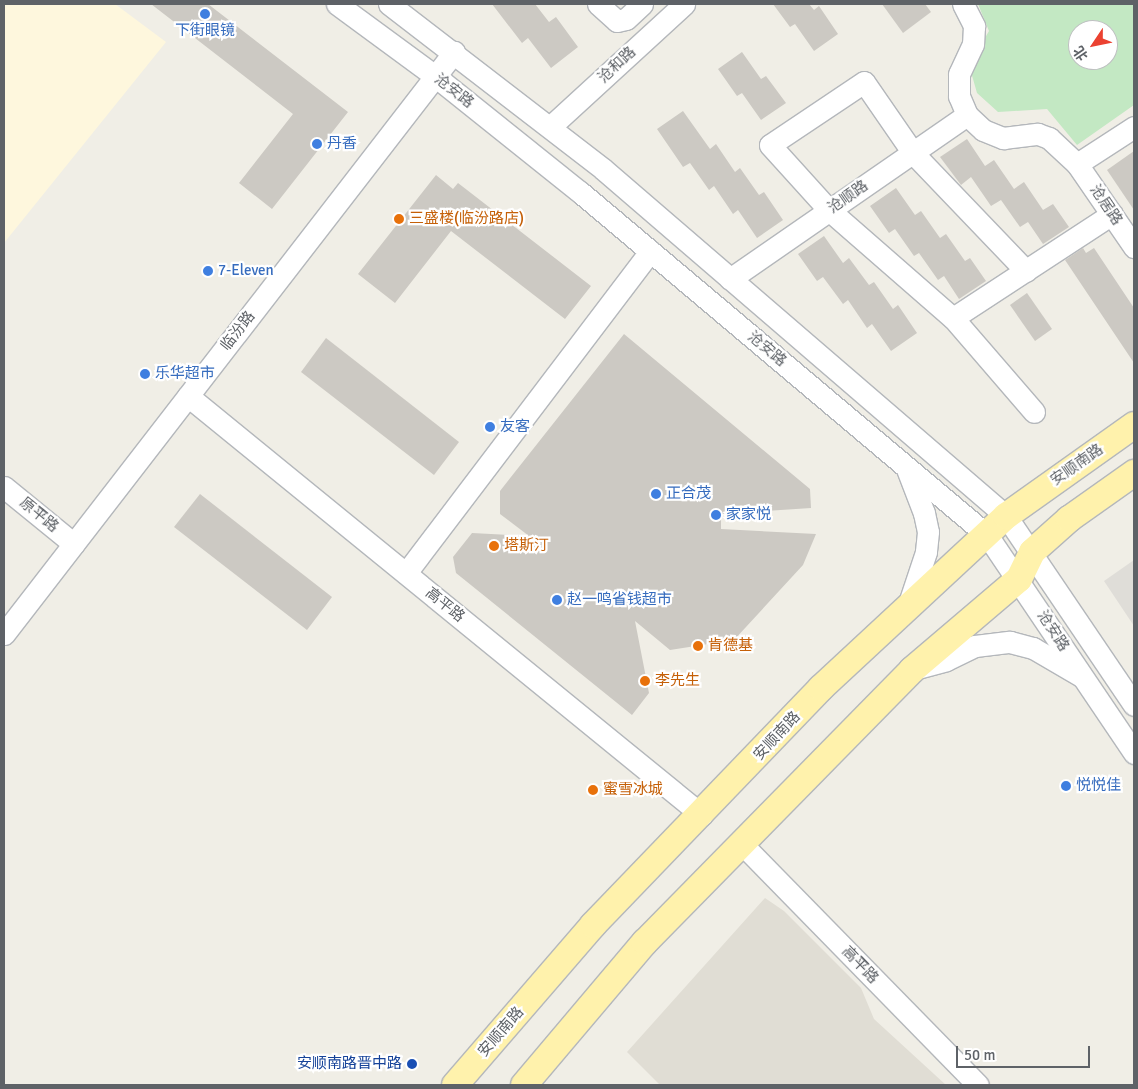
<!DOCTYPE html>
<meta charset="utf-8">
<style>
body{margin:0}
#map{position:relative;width:1138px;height:1089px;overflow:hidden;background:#f0eee6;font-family:Signika,"Noto Sans SC",sans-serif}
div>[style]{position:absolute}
.commercial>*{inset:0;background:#fef7dd}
.industrial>*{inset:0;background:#dfddd8}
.education>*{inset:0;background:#e0ddd4}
.green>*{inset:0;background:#c3e8c3}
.building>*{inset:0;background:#ccc9c3}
.roads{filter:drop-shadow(1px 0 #b4b7bb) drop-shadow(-1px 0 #b4b7bb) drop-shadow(0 1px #b4b7bb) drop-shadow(0 -1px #b4b7bb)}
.minor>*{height:21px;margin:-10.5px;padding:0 10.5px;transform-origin:10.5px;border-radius:10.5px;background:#fff}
.major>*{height:26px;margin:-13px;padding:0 13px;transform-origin:13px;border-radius:13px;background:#fff2ac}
.dots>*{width:14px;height:14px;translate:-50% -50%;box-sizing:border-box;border:2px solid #fff;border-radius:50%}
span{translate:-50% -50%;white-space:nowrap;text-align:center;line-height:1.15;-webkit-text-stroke:4.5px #fff;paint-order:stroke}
.shop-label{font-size:15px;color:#366cbe}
.left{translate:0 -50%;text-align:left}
.street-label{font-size:15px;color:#5e6267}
.food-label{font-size:15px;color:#c56008}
.transit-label{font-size:15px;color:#164399}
.right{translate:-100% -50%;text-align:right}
.frame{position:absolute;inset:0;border:5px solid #5e6267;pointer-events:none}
.north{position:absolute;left:1068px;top:20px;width:50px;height:50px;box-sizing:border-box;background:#fff;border:1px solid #bfc0c2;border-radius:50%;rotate:236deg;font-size:14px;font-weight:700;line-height:20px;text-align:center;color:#5e6267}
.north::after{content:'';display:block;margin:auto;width:18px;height:22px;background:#eb4231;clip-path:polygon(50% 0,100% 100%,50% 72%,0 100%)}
.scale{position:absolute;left:956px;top:1046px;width:134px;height:22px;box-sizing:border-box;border:2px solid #5e6267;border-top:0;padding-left:6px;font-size:15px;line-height:18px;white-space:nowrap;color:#5e6267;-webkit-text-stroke:4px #fff;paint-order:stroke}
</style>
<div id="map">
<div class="commercial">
<div style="clip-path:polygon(4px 4px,115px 4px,166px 42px,4px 243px)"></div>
</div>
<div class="industrial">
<div style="clip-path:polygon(1134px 560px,1134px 626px,1104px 581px)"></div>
</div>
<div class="education">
<div style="clip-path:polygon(765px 898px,784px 911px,861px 988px,874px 1019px,946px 1085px,660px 1085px,627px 1052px)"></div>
</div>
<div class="green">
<div style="clip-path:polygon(evenodd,978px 4px,1134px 4px,1134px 105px,1077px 145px,1047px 109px,998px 112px,977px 93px,969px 65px,989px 31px,978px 4px,1078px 30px,1108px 30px,1108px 60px,1078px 60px,1078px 30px)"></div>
</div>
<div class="building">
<div style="clip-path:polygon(151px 4px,208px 4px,348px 112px,272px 209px,239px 183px,293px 114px)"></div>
<div style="clip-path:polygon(492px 4px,535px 4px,549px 22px,556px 17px,578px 47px,551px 68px,528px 38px,522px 43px)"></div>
<div style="clip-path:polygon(773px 4px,809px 4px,814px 10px,819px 6px,838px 34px,814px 51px,795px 24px,790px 27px)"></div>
<div style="clip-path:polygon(882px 4px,925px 4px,931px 12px,903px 33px)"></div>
<div style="clip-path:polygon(742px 52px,761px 79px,766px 76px,786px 103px,761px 120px,742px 93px,737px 96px,718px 69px)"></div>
<div style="clip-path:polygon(683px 111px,710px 149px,716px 144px,735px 172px,740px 168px,759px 195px,764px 192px,783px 220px,757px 238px,738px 210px,733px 214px,714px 186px,709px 190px,690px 163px,683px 167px,657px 129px)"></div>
<div style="clip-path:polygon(967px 139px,985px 166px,994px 160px,1014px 189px,1024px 182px,1043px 210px,1053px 204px,1069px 227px,1043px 244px,1028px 222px,1020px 227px,1001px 200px,991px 206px,971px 177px,961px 185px,940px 157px)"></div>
<div style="clip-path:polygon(1134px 151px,1134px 210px,1107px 170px)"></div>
<div style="clip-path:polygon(436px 175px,453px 189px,458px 183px,591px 286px,565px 319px,451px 231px,395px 303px,358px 274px)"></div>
<div style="clip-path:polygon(896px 188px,915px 215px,921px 211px,940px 238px,946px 234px,965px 261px,970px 258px,986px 281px,959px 299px,944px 276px,938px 280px,919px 253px,914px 256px,895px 229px,889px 233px,870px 206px)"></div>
<div style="clip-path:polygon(824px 236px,843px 263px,849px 258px,869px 285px,874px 282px,893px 309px,898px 305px,917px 333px,891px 351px,872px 324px,867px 328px,848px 300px,843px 304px,823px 277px,817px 281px,798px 254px)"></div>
<div style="clip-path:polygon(1083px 248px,1086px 253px,1094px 248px,1134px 308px,1134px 363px,1065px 260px)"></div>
<div style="clip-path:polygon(1027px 293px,1052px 329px,1035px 341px,1010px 305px)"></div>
<div style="clip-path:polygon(624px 334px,810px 489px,811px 508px,721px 514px,721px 529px,816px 534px,803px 565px,734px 640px,670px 650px,635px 621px,649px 693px,632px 715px,456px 573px,453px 557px,472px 533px,529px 536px,500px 514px,500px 491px)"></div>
<div style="clip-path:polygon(326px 338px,459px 442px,434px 475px,301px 372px)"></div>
<div style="clip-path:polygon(200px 494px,332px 597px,307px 630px,174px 527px)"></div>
</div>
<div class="roads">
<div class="minor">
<div style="left:337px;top:4px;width:122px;rotate:36.3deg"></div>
<div style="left:435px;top:76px;width:186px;rotate:38.7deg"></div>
<div style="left:580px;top:192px;width:532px;rotate:40.12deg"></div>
<div style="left:987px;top:535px;width:263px;rotate:56deg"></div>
<div style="left:389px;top:4px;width:270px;rotate:37.6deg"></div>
<div style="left:603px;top:169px;width:532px;rotate:40.73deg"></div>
<div style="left:1006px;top:516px;width:228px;rotate:55.9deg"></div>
<div style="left:598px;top:4px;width:25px;rotate:42deg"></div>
<div style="left:617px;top:21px;width:9px;rotate:-13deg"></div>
<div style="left:626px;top:19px;width:22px;rotate:-43deg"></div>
<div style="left:963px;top:4px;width:25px;rotate:63deg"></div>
<div style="left:974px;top:26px;width:18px;rotate:93deg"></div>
<div style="left:973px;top:44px;width:33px;rotate:115deg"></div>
<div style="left:959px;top:74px;width:22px;rotate:90deg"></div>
<div style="left:959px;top:96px;width:21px;rotate:67deg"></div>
<div style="left:967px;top:115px;width:22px;rotate:43deg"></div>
<div style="left:983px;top:130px;width:22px;rotate:22deg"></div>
<div style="left:1003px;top:138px;width:35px;rotate:-7deg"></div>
<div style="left:1038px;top:134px;width:12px;rotate:20deg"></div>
<div style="left:1049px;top:138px;width:38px;rotate:43deg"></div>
<div style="left:1077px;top:164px;width:68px;rotate:-33deg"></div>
<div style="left:550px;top:127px;width:182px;rotate:-42.5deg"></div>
<div style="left:1077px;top:164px;width:101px;rotate:55.5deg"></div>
<div style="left:1026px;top:271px;width:163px;rotate:-133.8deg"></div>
<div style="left:913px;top:153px;width:86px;rotate:-124.6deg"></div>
<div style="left:864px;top:82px;width:113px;rotate:146.2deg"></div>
<div style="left:770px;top:145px;width:88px;rotate:47.8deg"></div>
<div style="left:829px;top:210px;width:164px;rotate:41.1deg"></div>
<div style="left:953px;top:318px;width:124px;rotate:49.2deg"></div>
<div style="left:730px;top:279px;width:288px;rotate:-34.7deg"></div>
<div style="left:953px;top:318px;width:190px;rotate:-33.2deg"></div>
<div style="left:188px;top:396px;width:663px;rotate:39.19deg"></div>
<div style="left:907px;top:469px;width:47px;rotate:68.9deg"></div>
<div style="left:924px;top:513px;width:19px;rotate:78deg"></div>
<div style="left:928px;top:532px;width:20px;rotate:96deg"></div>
<div style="left:926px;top:552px;width:57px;rotate:108.4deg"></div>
<div style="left:4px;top:487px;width:90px;rotate:39.2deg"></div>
<div style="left:406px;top:573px;width:404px;rotate:-52.8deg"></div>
<div style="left:4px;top:634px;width:736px;rotate:-52.29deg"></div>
<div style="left:917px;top:668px;width:30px;rotate:-15deg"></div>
<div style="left:946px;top:660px;width:32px;rotate:-26deg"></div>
<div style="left:975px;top:646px;width:35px;rotate:-7deg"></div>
<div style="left:1010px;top:642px;width:24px;rotate:15deg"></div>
<div style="left:1033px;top:648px;width:56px;rotate:30.3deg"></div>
<div style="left:742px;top:844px;width:337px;rotate:45.6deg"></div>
</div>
<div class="major">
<div style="left:455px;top:1085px;width:211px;rotate:-49.2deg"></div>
<div style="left:593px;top:925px;width:329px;rotate:-46.1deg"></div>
<div style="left:821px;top:688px;width:253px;rotate:-42.9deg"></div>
<div style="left:1006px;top:516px;width:157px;rotate:-35.4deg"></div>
<div style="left:524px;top:1085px;width:187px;rotate:-49.8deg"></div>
<div style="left:645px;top:942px;width:381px;rotate:-45.5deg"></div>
<div style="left:912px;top:670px;width:140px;rotate:-40.4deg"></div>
<div style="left:1019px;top:579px;width:30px;rotate:-64deg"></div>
<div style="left:1032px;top:552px;width:50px;rotate:-41.7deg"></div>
<div style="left:1069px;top:519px;width:80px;rotate:-35.3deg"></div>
</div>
</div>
<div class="dots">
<div style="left:205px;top:14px;background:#3f7fe0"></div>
<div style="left:317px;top:144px;background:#3f7fe0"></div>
<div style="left:399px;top:219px;background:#e8710a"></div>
<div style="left:208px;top:271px;background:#3f7fe0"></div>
<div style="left:145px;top:374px;background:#3f7fe0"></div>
<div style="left:490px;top:427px;background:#3f7fe0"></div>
<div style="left:656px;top:494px;background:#3f7fe0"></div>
<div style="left:716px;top:515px;background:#3f7fe0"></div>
<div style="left:494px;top:546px;background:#e8710a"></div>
<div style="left:557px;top:600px;background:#3f7fe0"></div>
<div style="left:698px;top:646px;background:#e8710a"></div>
<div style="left:645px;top:681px;background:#e8710a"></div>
<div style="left:1066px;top:786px;background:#3f7fe0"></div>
<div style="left:593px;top:790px;background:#e8710a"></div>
<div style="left:412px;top:1064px;background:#1a4fb4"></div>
</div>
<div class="shop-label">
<span style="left:205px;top:31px">下街眼镜</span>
<span class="left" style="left:327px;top:144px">丹香</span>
<span class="left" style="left:218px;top:271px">7-Eleven</span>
<span class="left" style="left:155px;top:374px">乐华超市</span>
<span class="left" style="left:500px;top:427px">友客</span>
<span class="left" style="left:666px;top:494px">正合茂</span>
<span class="left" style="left:726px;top:515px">家家悦</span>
<span class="left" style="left:567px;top:600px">赵一鸣省钱超市</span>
<span class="left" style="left:1076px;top:786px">悦悦佳</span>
</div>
<div class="street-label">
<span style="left:617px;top:65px;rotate:-43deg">沧和路</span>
<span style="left:454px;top:91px;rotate:38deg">沧安路</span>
<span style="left:848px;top:197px;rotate:-35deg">沧顺路</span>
<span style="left:1106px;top:205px;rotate:56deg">沧居路</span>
<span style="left:238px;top:331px;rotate:-52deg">临汾路</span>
<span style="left:767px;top:349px;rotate:40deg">沧安路</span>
<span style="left:1077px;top:465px;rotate:-35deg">安顺南路</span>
<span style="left:39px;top:515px;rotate:39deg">原平路</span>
<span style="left:445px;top:605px;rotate:39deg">高平路</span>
<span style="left:1053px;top:631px;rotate:57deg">沧安路</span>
<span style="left:777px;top:736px;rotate:-47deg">安顺南路</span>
<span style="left:860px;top:965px;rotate:46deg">高平路</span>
<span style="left:501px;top:1032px;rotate:-49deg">安顺南路</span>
</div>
<div class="food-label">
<span class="left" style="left:409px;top:219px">三盛楼(临汾路店)</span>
<span class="left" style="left:504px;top:546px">塔斯汀</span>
<span class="left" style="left:708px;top:646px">肯德基</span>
<span class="left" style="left:655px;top:681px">李先生</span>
<span class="left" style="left:603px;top:790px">蜜雪冰城</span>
</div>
<div class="transit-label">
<span class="right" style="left:402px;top:1064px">安顺南路晋中路</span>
</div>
<div class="frame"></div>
<div class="north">北</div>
<div class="scale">50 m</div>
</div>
